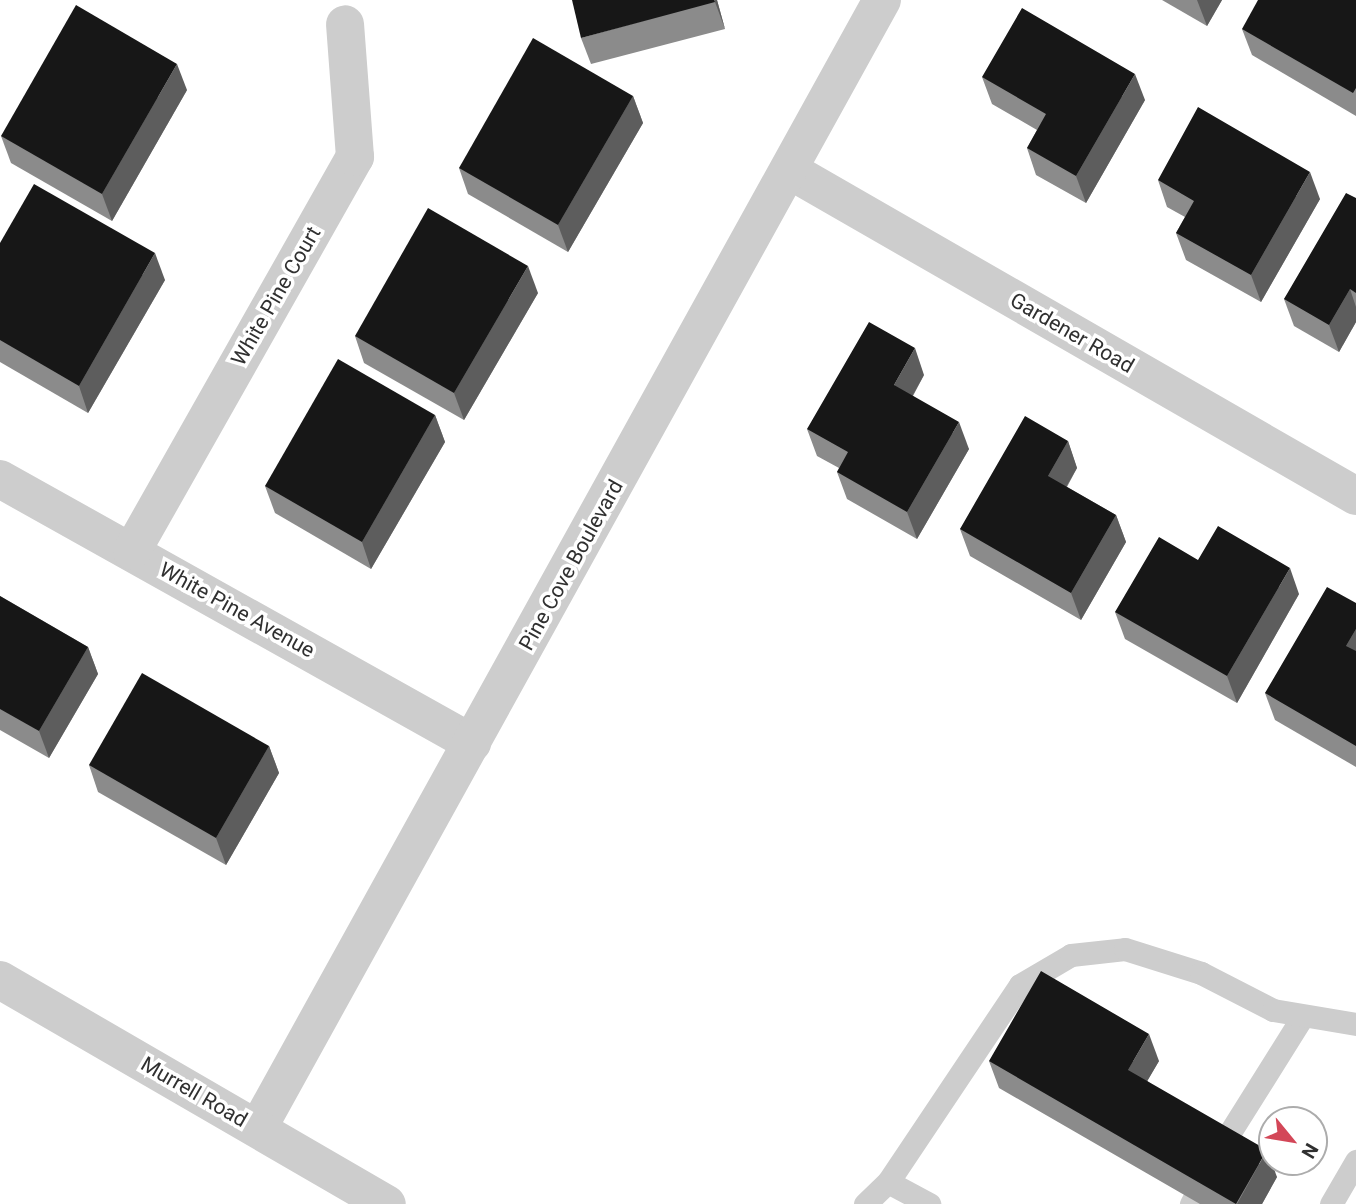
<!DOCTYPE html>
<style>
body{margin:0}
#map{position:relative;width:1356px;height:1204px;overflow:hidden;background:#fff;font-family:Roboto,sans-serif}
div>[style]{position:absolute}
.service>*{height:23px;margin:-11.5px;padding:0 11.5px;transform-origin:11.5px;border-radius:11.5px;background:#cdcdcd}
.minor>*{height:38px;margin:-19px;padding:0 19px;transform-origin:19px;border-radius:19px;background:#cdcdcd}
.tertiary>*{height:38px;margin:-19px;padding:0 19px;transform-origin:19px;border-radius:19px;background:#cdcdcd}
.wall>*{inset:0;background:#8b8b8b}
.shaded-wall>*{inset:0;background:#5d5d5d}
.building>*{inset:0;background:#171717}
span{translate:-50% -50%;white-space:nowrap;text-align:center;line-height:1.15;-webkit-text-stroke:7px #fff;paint-order:stroke}
.street-label{font-size:21px;color:#303030}
.north{position:absolute;left:1258px;top:1106px;width:70px;height:70px;box-sizing:border-box;background:#fff;border:2px solid #acacac;border-radius:50%;rotate:120deg;font-size:19px;font-weight:700;line-height:28px;text-align:center;color:#303030}
.north::after{content:'';display:block;margin:auto;width:24px;height:32px;background:#d34758;clip-path:polygon(50% 0,100% 100%,50% 72%,0 100%)}
</style>
<div id="map">
<div class="service">
<div style="left:1222px;top:1145px;width:152px;rotate:-57.9deg"></div>
<div style="left:888px;top:1182px;width:47px;rotate:28.2deg"></div>
<div style="left:865px;top:1204px;width:32px;rotate:-44deg"></div>
<div style="left:888px;top:1182px;width:237px;rotate:-56.2deg"></div>
<div style="left:1020px;top:985px;width:59px;rotate:-30.5deg"></div>
<div style="left:1071px;top:955px;width:54px;rotate:-6.3deg"></div>
<div style="left:1125px;top:949px;width:80px;rotate:17.5deg"></div>
<div style="left:1201px;top:973px;width:81px;rotate:27.2deg"></div>
<div style="left:1273px;top:1010px;width:84px;rotate:9.6deg"></div>
<div style="left:1191px;top:1204px;width:4px;rotate:-63deg"></div>
<div style="left:1331px;top:1204px;width:50px;rotate:-59.8deg"></div>
</div>
<div class="minor">
<div style="left:789px;top:170px;width:654px;rotate:29.9deg"></div>
<div style="left:0;top:479px;width:541px;rotate:29.22deg"></div>
<div style="left:132px;top:551px;width:453px;rotate:-60.5deg"></div>
<div style="left:355px;top:157px;width:133px;rotate:-94.3deg"></div>
<div style="left:258px;top:1128px;width:1289px;rotate:-61.05deg"></div>
</div>
<div class="tertiary">
<div style="left:0;top:980px;width:447px;rotate:30.1deg"></div>
</div>
<div class="wall">
<div style="clip-path:polygon(717px 0,725px 29px,591px 64px,581px 38px)"></div>
<div style="clip-path:polygon(1162px 0,1222px 0,1207px 26px)"></div>
<div style="clip-path:polygon(1356px 0,1356px 116px,1252px 55px,1242px 29px)"></div>
<div style="clip-path:polygon(982px 77px,1145px 100px,1086px 203px,1036px 175px,1027px 148px,1037px 130px,992px 104px)"></div>
<div style="clip-path:polygon(187px 90px,112px 221px,11px 163px,1px 136px)"></div>
<div style="clip-path:polygon(633px 96px,643px 123px,568px 252px,468px 194px,459px 168px)"></div>
<div style="clip-path:polygon(1158px 180px,1320px 199px,1261px 302px,1186px 260px,1176px 233px,1185px 217px,1167px 207px)"></div>
<div style="clip-path:polygon(1356px 198px,1356px 322px,1339px 352px,1294px 326px,1284px 299px)"></div>
<div style="clip-path:polygon(0 243px,165px 280px,88px 413px,0 362px)"></div>
<div style="clip-path:polygon(538px 293px,464px 420px,364px 363px,355px 336px)"></div>
<div style="clip-path:polygon(924px 375px,913px 396px,969px 449px,917px 539px,847px 499px,837px 472px,839px 468px,817px 456px,807px 429px)"></div>
<div style="clip-path:polygon(435px 415px,445px 442px,371px 569px,275px 513px,265px 486px)"></div>
<div style="clip-path:polygon(1068px 441px,1077px 468px,1067px 487px,1116px 515px,1126px 542px,1081px 620px,970px 556px,960px 529px)"></div>
<div style="clip-path:polygon(1198px 560px,1299px 594px,1237px 703px,1125px 639px,1115px 612px)"></div>
<div style="clip-path:polygon(0 596px,88px 647px,98px 674px,49px 758px,0 730px)"></div>
<div style="clip-path:polygon(1356px 603px,1356px 767px,1275px 720px,1265px 693px)"></div>
<div style="clip-path:polygon(269px 746px,279px 773px,226px 865px,98px 792px,89px 765px)"></div>
<div style="clip-path:polygon(989px 1061px,1159px 1061px,1147px 1081px,1277px 1177px,1262px 1204px,1200px 1204px,999px 1088px)"></div>
</div>
<div class="shaded-wall">
<div style="clip-path:polygon(714px 0,717px 0,725px 29px,715px 2px)"></div>
<div style="clip-path:polygon(1197px 0,1222px 0,1207px 26px)"></div>
<div style="clip-path:polygon(177px 64px,187px 90px,112px 221px,102px 194px)"></div>
<div style="clip-path:polygon(1135px 74px,1145px 100px,1086px 203px,1076px 176px)"></div>
<div style="clip-path:polygon(633px 96px,643px 123px,568px 252px,558px 225px)"></div>
<div style="clip-path:polygon(1310px 172px,1320px 199px,1261px 302px,1251px 275px)"></div>
<div style="clip-path:polygon(155px 253px,165px 280px,88px 413px,79px 386px)"></div>
<div style="clip-path:polygon(528px 266px,538px 293px,464px 420px,454px 393px)"></div>
<div style="clip-path:polygon(1350px 289px,1356px 307px,1356px 322px,1339px 352px,1329px 325px)"></div>
<div style="clip-path:polygon(915px 348px,924px 375px,904px 411px,894px 385px)"></div>
<div style="clip-path:polygon(435px 415px,445px 442px,371px 569px,362px 542px)"></div>
<div style="clip-path:polygon(959px 422px,969px 449px,917px 539px,907px 512px)"></div>
<div style="clip-path:polygon(1068px 441px,1077px 468px,1057px 503px,1048px 476px)"></div>
<div style="clip-path:polygon(1116px 515px,1126px 542px,1081px 620px,1071px 593px)"></div>
<div style="clip-path:polygon(1290px 568px,1299px 594px,1237px 703px,1227px 676px)"></div>
<div style="clip-path:polygon(1356px 629px,1356px 673px,1346px 646px)"></div>
<div style="clip-path:polygon(88px 647px,98px 674px,49px 758px,39px 731px)"></div>
<div style="clip-path:polygon(269px 746px,279px 773px,226px 865px,216px 838px)"></div>
<div style="clip-path:polygon(1149px 1034px,1159px 1061px,1138px 1097px,1128px 1070px)"></div>
<div style="clip-path:polygon(1267px 1150px,1277px 1177px,1262px 1204px,1237px 1204px)"></div>
</div>
<div class="building">
<div style="clip-path:polygon(572px 0,714px 0,715px 2px,581px 38px)"></div>
<div style="clip-path:polygon(1258px 0,1356px 0,1356px 88px,1353px 93px,1242px 29px)"></div>
<div style="clip-path:polygon(76px 5px,177px 64px,102px 194px,1px 136px)"></div>
<div style="clip-path:polygon(1022px 8px,1135px 74px,1076px 176px,1027px 148px,1046px 114px,982px 77px)"></div>
<div style="clip-path:polygon(533px 38px,633px 96px,558px 225px,459px 168px)"></div>
<div style="clip-path:polygon(1198px 107px,1310px 172px,1251px 275px,1176px 233px,1194px 201px,1158px 180px)"></div>
<div style="clip-path:polygon(34px 184px,155px 253px,79px 386px,0 340px,0 243px)"></div>
<div style="clip-path:polygon(1346px 193px,1356px 198px,1356px 293px,1350px 289px,1329px 325px,1284px 299px)"></div>
<div style="clip-path:polygon(428px 208px,528px 266px,454px 393px,355px 336px)"></div>
<div style="clip-path:polygon(869px 322px,915px 348px,894px 385px,959px 422px,907px 512px,837px 472px,848px 452px,807px 429px)"></div>
<div style="clip-path:polygon(338px 359px,435px 415px,362px 542px,265px 486px)"></div>
<div style="clip-path:polygon(1025px 416px,1068px 441px,1048px 476px,1116px 515px,1071px 593px,960px 529px)"></div>
<div style="clip-path:polygon(1218px 526px,1290px 568px,1227px 676px,1115px 612px,1159px 537px,1198px 560px)"></div>
<div style="clip-path:polygon(1327px 587px,1356px 603px,1356px 629px,1346px 646px,1356px 651px,1356px 746px,1265px 693px)"></div>
<div style="clip-path:polygon(0 596px,88px 647px,39px 731px,0 709px)"></div>
<div style="clip-path:polygon(142px 673px,269px 746px,216px 838px,89px 765px)"></div>
<div style="clip-path:polygon(1041px 971px,1149px 1034px,1128px 1070px,1267px 1150px,1236px 1204px,989px 1061px)"></div>
</div>
<div class="street-label">
<span style="left:276px;top:296px;rotate:-60deg">White Pine Court</span>
<span style="left:1072px;top:333px;rotate:30deg">Gardener Road</span>
<span style="left:571px;top:565px;rotate:-61deg">Pine Cove Boulevard</span>
<span style="left:237px;top:610px;rotate:29deg">White Pine Avenue</span>
<span style="left:194px;top:1092px;rotate:30deg">Murrell Road</span>
</div>
<div class="north">N</div>
</div>
